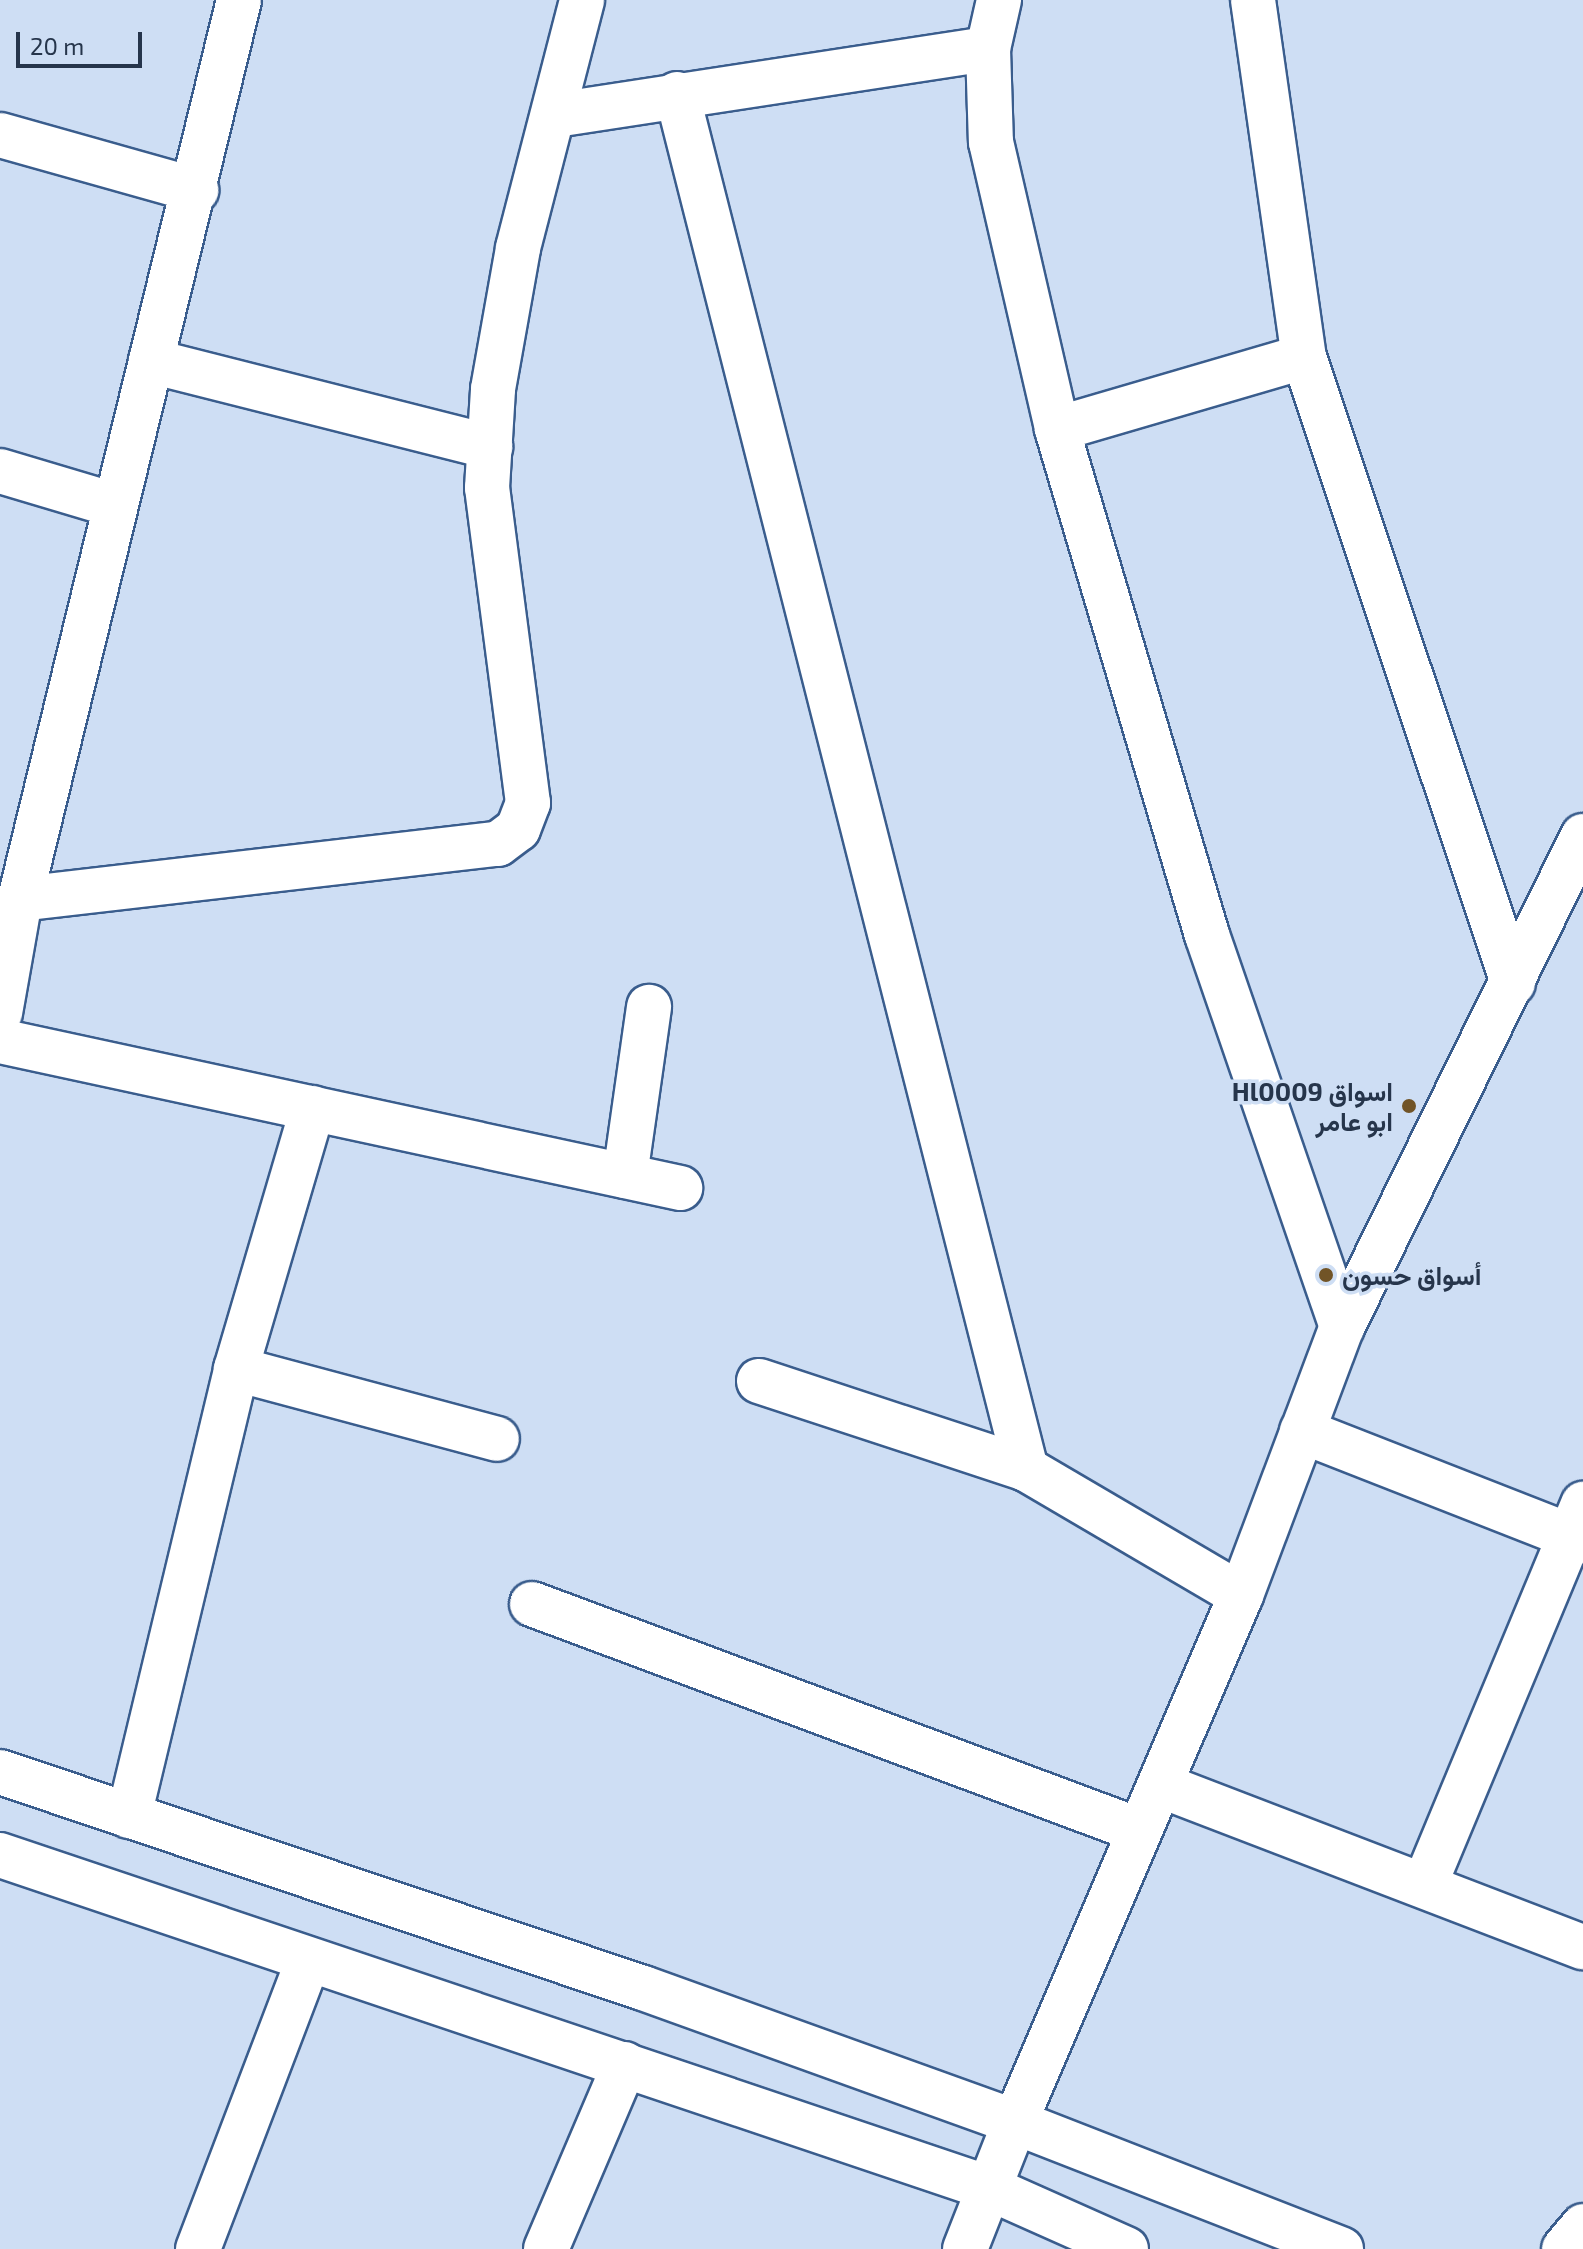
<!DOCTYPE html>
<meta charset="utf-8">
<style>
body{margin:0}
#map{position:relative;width:1583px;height:2249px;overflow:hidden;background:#cedef4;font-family:"Exo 2",Vazirmatn,sans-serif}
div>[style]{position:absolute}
.roads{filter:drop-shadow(2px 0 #3a5d8d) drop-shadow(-2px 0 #3a5d8d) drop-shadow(0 2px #3a5d8d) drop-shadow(0 -2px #3a5d8d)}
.street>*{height:44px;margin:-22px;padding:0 22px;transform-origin:22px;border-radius:22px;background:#fff}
.secondary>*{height:44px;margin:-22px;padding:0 22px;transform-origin:22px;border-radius:22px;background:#fff}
.dots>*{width:22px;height:22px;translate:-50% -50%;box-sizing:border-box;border:4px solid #cedef4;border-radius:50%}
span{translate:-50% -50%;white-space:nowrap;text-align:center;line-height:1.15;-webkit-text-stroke:7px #cedef4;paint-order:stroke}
.poi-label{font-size:26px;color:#26354b;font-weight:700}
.right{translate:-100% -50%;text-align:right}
.left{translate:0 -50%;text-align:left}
.scale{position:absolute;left:16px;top:32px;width:126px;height:36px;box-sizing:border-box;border:4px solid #26354b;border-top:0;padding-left:10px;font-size:24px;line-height:28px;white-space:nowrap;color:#26354b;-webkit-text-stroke:6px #cedef4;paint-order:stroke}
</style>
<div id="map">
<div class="roads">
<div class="street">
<div style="left:999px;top:0;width:50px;rotate:102.7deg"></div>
<div style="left:988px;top:49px;width:93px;rotate:88.2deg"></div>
<div style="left:991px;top:142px;width:294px;rotate:77deg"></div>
<div style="left:1057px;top:429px;width:528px;rotate:73.49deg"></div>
<div style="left:1207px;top:935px;width:415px;rotate:71deg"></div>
<div style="left:1253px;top:0;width:361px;rotate:81.9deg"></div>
<div style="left:1304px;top:357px;width:660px;rotate:71.54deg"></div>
<div style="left:677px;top:94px;width:1419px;rotate:75.76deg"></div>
<div style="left:556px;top:115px;width:437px;rotate:-8.7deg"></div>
<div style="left:0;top:135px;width:204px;rotate:15.7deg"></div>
<div style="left:151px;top:361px;width:350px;rotate:14.2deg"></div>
<div style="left:1057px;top:429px;width:257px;rotate:-16.3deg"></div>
<div style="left:0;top:471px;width:119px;rotate:16.6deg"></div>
<div style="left:20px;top:899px;width:481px;rotate:-6.6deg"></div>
<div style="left:498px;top:844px;width:25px;rotate:-37deg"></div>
<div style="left:518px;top:829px;width:28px;rotate:-69deg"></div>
<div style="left:528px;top:803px;width:318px;rotate:-97.4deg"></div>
<div style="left:487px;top:488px;width:99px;rotate:-86.5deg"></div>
<div style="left:493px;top:389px;width:143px;rotate:-79.9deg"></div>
<div style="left:518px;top:248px;width:256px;rotate:-75.5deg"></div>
<div style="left:0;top:1013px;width:116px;rotate:-80deg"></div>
<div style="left:20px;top:899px;width:925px;rotate:-76.31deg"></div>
<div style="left:0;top:1041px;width:696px;rotate:12.2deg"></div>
<div style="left:625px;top:1176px;width:171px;rotate:-81.9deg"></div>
<div style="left:236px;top:1369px;width:270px;rotate:15deg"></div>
<div style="left:759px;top:1381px;width:281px;rotate:18.2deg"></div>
<div style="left:1026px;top:1469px;width:249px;rotate:30.4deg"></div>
<div style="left:1302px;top:1431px;width:302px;rotate:21.4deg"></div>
<div style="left:532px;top:1604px;width:647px;rotate:20.45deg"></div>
<div style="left:0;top:1772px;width:678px;rotate:18.57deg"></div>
<div style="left:643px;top:1988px;width:395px;rotate:19.8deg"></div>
<div style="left:1015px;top:2122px;width:573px;rotate:-66.79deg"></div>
<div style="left:1241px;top:1595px;width:286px;rotate:-69.4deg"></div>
<div style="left:1342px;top:1327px;width:547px;rotate:-63.86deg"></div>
<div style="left:1160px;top:1785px;width:453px;rotate:21deg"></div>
<div style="left:129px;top:1816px;width:460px;rotate:-76.5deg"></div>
<div style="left:236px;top:1369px;width:272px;rotate:-73.6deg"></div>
<div style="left:0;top:1855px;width:1044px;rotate:18.61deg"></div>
<div style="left:1425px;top:1884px;width:412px;rotate:-67.4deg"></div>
<div style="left:198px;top:2249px;width:306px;rotate:-69.1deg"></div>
<div style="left:546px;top:2249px;width:201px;rotate:-66.9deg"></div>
<div style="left:1564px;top:2249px;width:30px;rotate:-50deg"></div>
</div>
<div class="secondary">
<div style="left:989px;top:2188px;width:150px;rotate:24deg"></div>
<div style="left:965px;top:2249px;width:136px;rotate:-68.5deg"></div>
<div style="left:1015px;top:2122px;width:350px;rotate:21.3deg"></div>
</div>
</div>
<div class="dots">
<div style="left:1409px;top:1106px;background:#715427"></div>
<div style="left:1326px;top:1275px;background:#715427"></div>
</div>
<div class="poi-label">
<span class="right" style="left:1393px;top:1106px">Hl0009 اسواق<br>ابو عامر</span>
<span class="left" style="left:1342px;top:1275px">أسواق حسون</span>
</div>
<div class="scale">20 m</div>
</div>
